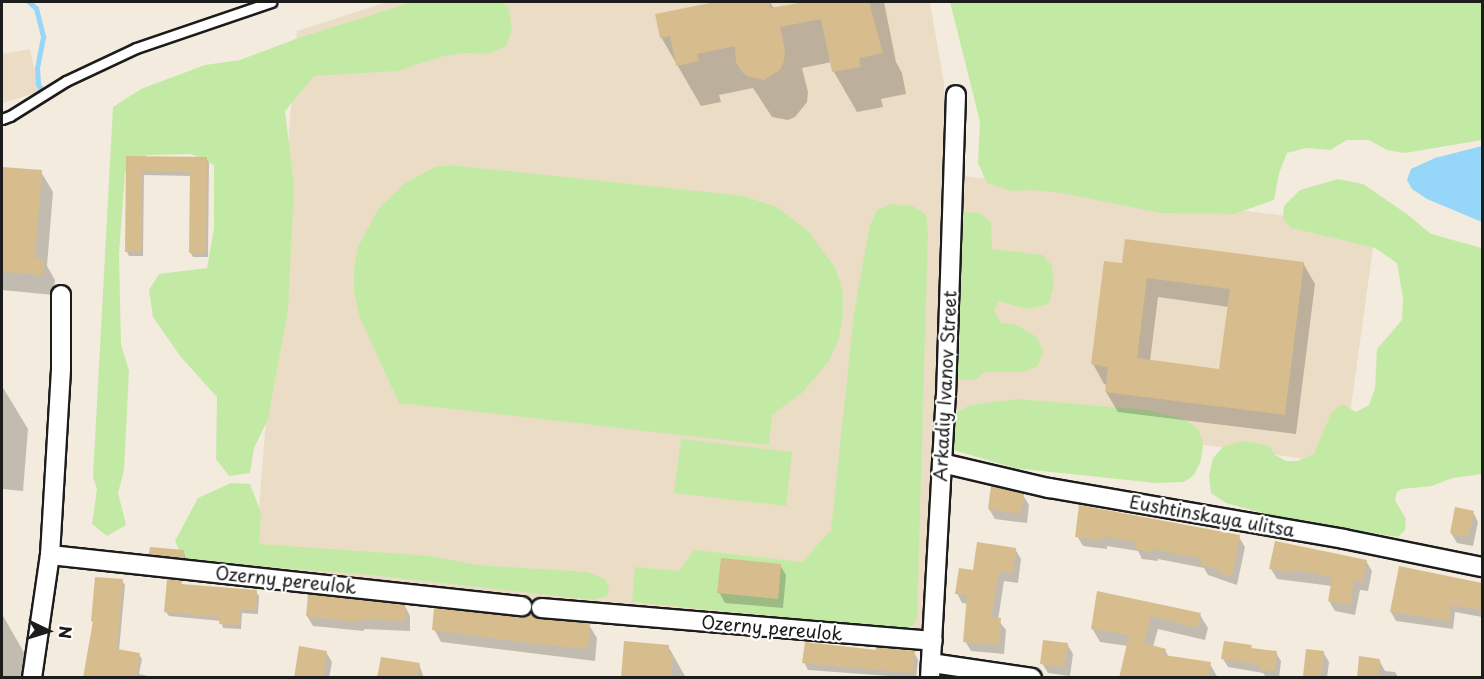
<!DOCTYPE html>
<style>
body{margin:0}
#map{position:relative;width:1484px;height:679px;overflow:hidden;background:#f3ebdd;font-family:"Playpen Sans",sans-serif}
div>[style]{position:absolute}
.built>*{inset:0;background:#ebddc5}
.green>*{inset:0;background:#c3eaa5}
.water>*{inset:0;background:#96d6f8}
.shadow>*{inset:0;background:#0003}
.stream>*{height:5px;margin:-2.5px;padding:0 2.5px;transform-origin:2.5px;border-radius:2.5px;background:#96d6f8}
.building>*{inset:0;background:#d7bd8d}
.roads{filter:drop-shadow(2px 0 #1c1c1c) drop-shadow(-2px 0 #1c1c1c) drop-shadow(0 2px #1c1c1c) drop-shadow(0 -2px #1c1c1c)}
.lane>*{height:9px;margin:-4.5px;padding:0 4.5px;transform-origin:4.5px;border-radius:4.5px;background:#fff}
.street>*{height:18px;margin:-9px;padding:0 9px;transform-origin:9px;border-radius:9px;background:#fff}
span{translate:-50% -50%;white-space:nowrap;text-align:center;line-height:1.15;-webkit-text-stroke:4.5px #fff;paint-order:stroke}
.street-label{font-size:18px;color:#1c1c1c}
.frame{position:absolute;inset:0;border:3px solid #1c1c1c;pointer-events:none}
.north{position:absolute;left:18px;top:601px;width:60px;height:60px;-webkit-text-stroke:4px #fff;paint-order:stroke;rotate:94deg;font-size:16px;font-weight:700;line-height:24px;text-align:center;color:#1c1c1c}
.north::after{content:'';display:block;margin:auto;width:21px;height:27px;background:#1c1c1c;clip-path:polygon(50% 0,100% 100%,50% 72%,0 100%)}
</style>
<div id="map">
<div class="built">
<div style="clip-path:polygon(387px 2px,930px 2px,944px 84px,946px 205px,924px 634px,254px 571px,297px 31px)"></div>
<div style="clip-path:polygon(30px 49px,39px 92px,2px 103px,2px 54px)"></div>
<div style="clip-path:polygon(964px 176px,1376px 227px,1343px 464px,953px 410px)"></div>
</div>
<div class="green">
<div style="clip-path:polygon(413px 2px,500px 2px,508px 6px,512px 28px,507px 45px,489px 54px,464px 53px,444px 56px,397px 71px,314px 76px,285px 111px,294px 186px,288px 310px,268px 419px,254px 448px,250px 473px,229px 476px,216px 459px,217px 397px,180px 356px,153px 317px,149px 290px,159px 274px,207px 268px,214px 228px,214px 165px,191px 154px,147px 155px,125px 172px,119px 254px,121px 344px,129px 371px,124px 470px,118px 493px,126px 525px,107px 536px,92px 524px,97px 489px,93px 477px,113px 107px,141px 89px,205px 65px,240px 60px,301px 37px)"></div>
<div style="clip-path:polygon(950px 2px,1482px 2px,1482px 140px,1405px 153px,1387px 150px,1369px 140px,1347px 140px,1330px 150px,1306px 148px,1287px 153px,1279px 173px,1274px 200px,1234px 214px,1161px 213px,1062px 193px,1032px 190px,1011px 191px,987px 183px,978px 163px,980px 122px)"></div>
<div style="clip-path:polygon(451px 165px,743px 196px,777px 207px,808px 231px,836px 269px,843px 294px,843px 316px,838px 341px,829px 361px,803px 392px,772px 415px,769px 445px,399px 403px,360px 318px,354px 293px,354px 268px,358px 247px,378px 209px,404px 184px,435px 167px)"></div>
<div style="clip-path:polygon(1338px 179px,1363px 184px,1407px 214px,1431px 234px,1482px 248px,1482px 474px,1452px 478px,1432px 486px,1402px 489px,1397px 492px,1395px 500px,1406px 519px,1405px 530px,1398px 537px,1285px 519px,1226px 503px,1211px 493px,1209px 476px,1213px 458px,1224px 446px,1244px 441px,1269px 446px,1275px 455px,1286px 461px,1297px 461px,1314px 454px,1331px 413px,1343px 404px,1356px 412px,1369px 405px,1375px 388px,1377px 349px,1402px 320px,1403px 298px,1397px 263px,1375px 248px,1292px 228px,1283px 219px,1284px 206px,1300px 190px)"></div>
<div style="clip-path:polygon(891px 204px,912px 206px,926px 214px,928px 231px,917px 619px,912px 626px,901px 629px,632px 602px,635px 567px,679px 571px,694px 550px,802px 562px,831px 530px,854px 313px,870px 225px,877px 210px)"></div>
<div style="clip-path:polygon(964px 212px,979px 213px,991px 222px,992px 249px,1043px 255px,1052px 266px,1054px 284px,1049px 304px,1028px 309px,998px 301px,994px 311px,1001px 323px,1017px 325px,1037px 337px,1043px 352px,1038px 366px,1023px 372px,985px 372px,975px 380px,960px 380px,952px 371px,957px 221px)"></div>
<div style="clip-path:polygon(1018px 399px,1148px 410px,1186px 420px,1199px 430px,1203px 444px,1201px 460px,1194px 475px,1184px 482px,1156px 483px,1014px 468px,954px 450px,952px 434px,957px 412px,970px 405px)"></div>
<div style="clip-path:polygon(681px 439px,792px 452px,786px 506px,674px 493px)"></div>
<div style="clip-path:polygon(231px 483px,250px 484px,261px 513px,259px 544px,431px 556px,477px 565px,587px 572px,605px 579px,609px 587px,607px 596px,594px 600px,362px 574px,184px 561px,175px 541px,198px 498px)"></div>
</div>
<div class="water">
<div style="clip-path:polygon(1482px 146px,1482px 222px,1427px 199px,1412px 189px,1407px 180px,1411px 169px,1435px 158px)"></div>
</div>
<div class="shadow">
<div style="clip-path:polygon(723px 2px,770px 2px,774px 9px,812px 2px,884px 2px,896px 62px,902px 73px,906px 94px,881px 99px,883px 107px,857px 112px,834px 72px,832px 62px,802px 68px,808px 92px,807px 102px,795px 117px,788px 120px,772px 117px,753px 88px,719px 95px,721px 102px,701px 106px,661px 37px,657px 15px)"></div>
<div style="clip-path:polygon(127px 158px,206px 158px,209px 163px,208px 257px,193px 257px,190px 252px,191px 176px,144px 175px,143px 256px,129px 256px,127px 252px)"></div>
<div style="clip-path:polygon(2px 168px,41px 172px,53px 192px,47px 266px,55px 280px,53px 295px,2px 290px)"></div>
<div style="clip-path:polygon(evenodd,1303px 263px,1315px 284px,1296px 434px,1118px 412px,1106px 392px,1107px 385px,1104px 384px,1093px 364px,1123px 265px,1303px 263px,1158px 297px,1229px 307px,1220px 371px,1150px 361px,1158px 297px)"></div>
<div style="clip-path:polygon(2px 386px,28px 429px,23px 491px,2px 489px)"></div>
<div style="clip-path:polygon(1023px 495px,1029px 505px,1027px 523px,995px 519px,989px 509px)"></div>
<div style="clip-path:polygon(1081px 507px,1239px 537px,1245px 547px,1237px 585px,1208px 575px,1204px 568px,1158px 559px,1158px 561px,1142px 559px,1138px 551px,1107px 546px,1107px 549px,1083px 546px,1077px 536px)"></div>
<div style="clip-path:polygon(1473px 512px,1478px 522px,1473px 546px,1457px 543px,1451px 533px)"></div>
<div style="clip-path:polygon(1015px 549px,1021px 559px,1018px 583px,1004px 581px,998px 620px,1006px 630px,1004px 654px,971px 651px,965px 641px,968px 604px,962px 603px,957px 593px,974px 572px)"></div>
<div style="clip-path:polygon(184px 552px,186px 562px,153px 559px,151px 554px)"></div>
<div style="clip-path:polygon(1366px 561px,1372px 571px,1368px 591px,1360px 590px,1355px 615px,1335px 611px,1329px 601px,1332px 586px,1277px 579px,1271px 569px)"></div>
<div style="clip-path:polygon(780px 565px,786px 575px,783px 608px,725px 603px,719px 592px)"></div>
<div style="clip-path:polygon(1400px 568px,1482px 584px,1482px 617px,1455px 612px,1453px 629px,1396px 621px,1391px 612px)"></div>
<div style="clip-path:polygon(122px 581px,125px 585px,119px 651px,139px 655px,142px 659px,139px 674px,156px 678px,85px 678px,94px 625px,92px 621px)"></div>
<div style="clip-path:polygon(181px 582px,183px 586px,256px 592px,259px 596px,258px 614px,242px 613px,241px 629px,223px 628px,221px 621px,169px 616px,166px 612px)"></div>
<div style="clip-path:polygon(1098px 593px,1200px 615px,1208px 628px,1205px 640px,1158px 629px,1153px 647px,1165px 650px,1169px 658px,1210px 664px,1218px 678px,1120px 678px,1128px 646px,1100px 642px,1092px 628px)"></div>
<div style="clip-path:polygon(309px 596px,405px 606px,410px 616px,410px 631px,364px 629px,364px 631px,313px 626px,307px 616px)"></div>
<div style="clip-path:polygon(2px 614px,26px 656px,24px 678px,2px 678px)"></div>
<div style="clip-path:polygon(540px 621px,589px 625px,597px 638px,595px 661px,441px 642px,434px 629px)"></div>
<div style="clip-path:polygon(1067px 644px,1073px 654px,1070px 676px,1048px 673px,1042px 663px)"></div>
<div style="clip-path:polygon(668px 646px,686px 678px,622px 678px)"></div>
<div style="clip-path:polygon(1251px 647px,1253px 650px,1276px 653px,1281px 661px,1279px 678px,1266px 677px,1263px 673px,1228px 667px,1223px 659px)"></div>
<div style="clip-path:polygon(326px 652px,332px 662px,329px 678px,295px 678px)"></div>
<div style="clip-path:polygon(877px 652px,914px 652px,918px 660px,916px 678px,808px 670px,804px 662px)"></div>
<div style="clip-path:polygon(1323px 652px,1329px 662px,1327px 678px,1305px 678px)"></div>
<div style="clip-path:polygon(1379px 660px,1385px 671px,1395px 672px,1398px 677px,1403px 678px,1358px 678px)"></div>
<div style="clip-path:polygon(419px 664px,424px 678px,379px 678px)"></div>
</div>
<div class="stream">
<div style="left:29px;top:2px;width:9px;rotate:41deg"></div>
<div style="left:36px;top:8px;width:30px;rotate:76deg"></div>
<div style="left:43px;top:37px;width:32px;rotate:101deg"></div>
<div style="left:37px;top:68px;width:16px;rotate:86deg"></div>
<div style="left:38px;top:84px;width:8px;rotate:60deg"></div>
</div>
<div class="building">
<div style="clip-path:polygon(715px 2px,769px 2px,770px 8px,804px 2px,869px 2px,883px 53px,859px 58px,860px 67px,832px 72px,821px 19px,780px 27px,785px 50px,784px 61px,780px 70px,764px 80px,747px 76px,742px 72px,736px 62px,735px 46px,697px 54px,699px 61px,676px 66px,670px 36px,660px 38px,655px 14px)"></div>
<div style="clip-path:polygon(126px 156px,207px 157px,206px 253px,189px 253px,190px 172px,142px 171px,141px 252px,125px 252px)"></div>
<div style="clip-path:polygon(2px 167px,42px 170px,35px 258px,44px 259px,43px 275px,2px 272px)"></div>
<div style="clip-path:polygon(evenodd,1125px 239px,1304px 262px,1285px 415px,1105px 392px,1108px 367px,1091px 364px,1104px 261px,1122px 263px,1125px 239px,1147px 278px,1230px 289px,1219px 369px,1137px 358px,1147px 278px)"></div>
<div style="clip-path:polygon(991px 486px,1024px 494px,1021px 514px,988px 509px)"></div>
<div style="clip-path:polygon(1079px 505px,1240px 535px,1232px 576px,1218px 573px,1219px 569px,1200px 565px,1202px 559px,1153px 549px,1152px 552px,1135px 549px,1136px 542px,1102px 536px,1102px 540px,1075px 537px)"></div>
<div style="clip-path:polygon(1455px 507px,1474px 511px,1468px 537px,1450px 533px)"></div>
<div style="clip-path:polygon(1275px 541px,1367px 560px,1363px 582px,1354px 580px,1350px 605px,1328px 601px,1332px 577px,1294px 570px,1294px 573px,1269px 569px)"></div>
<div style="clip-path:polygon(977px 542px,1016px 548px,1013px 573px,999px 571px,991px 618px,1001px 618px,999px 645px,963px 642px,967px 595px,955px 594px,959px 568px,973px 570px)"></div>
<div style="clip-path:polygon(150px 547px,184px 550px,184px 558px,149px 554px)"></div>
<div style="clip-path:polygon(721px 558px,781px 564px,778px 599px,717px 593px)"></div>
<div style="clip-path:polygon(1399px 566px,1482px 583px,1482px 610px,1451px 605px,1449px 621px,1390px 612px)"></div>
<div style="clip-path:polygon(95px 577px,123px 579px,117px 649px,140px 653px,136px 678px,83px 678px,93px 621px,91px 621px)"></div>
<div style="clip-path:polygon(167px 579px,182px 581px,181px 584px,257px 590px,256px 610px,241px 609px,239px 625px,219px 624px,220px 617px,164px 612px)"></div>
<div style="clip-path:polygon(1097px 591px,1201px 613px,1197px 628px,1151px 616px,1144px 643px,1166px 649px,1164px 655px,1211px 662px,1209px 678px,1119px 678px,1129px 635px,1091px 629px)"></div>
<div style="clip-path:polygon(308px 594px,405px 605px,405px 621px,359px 619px,358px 622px,306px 616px)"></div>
<div style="clip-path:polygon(434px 608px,521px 617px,532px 615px,540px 619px,590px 623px,588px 649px,536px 644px,432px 630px)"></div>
<div style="clip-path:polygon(1043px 640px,1068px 643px,1064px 667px,1040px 664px)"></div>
<div style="clip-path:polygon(624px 641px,669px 645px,668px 654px,673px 654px,671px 678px,621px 678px)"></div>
<div style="clip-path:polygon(1224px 641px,1252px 645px,1251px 648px,1277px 651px,1275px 671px,1260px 670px,1260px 665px,1221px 659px)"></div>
<div style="clip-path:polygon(805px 642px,876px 650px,876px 647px,915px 651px,913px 673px,802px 663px)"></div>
<div style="clip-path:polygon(299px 646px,327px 651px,323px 678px,294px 678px)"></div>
<div style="clip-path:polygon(1306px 649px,1324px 651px,1321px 678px,1303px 676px)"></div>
<div style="clip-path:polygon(1359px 656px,1380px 659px,1378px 678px,1357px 678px)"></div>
<div style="clip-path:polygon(381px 657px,420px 663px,417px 678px,377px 678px)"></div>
</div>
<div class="roads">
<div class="lane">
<div style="left:2px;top:119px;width:9px;rotate:-21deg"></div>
<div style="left:10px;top:116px;width:66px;rotate:-32deg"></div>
<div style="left:66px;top:81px;width:77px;rotate:-25.2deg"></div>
<div style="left:136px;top:48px;width:143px;rotate:-18.8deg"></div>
</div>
<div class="street">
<div style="left:942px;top:463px;width:110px;rotate:13.2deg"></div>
<div style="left:1049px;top:488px;width:299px;rotate:9.8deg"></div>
<div style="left:1344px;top:539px;width:141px;rotate:11.5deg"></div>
<div style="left:50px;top:555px;width:475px;rotate:6.2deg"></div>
<div style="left:541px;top:608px;width:393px;rotate:4.8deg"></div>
<div style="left:931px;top:663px;width:102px;rotate:8.4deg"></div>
<div style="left:32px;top:678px;width:124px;rotate:-81.7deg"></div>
<div style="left:50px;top:555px;width:187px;rotate:-86.6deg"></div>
<div style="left:61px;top:368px;width:73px;rotate:-90deg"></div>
<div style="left:930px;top:678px;width:282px;rotate:-86.8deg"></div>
<div style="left:946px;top:396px;width:301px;rotate:-88.1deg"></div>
</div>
</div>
<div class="street-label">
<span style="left:945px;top:386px;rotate:-87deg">Arkadiy Ivanov Street</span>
<span style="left:1212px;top:516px;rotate:10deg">Eushtinskaya ulitsa</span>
<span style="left:286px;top:580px;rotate:6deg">Ozerny pereulok</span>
<span style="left:772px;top:628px;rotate:5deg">Ozerny pereulok</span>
</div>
<div class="frame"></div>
<div class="north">N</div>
</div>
